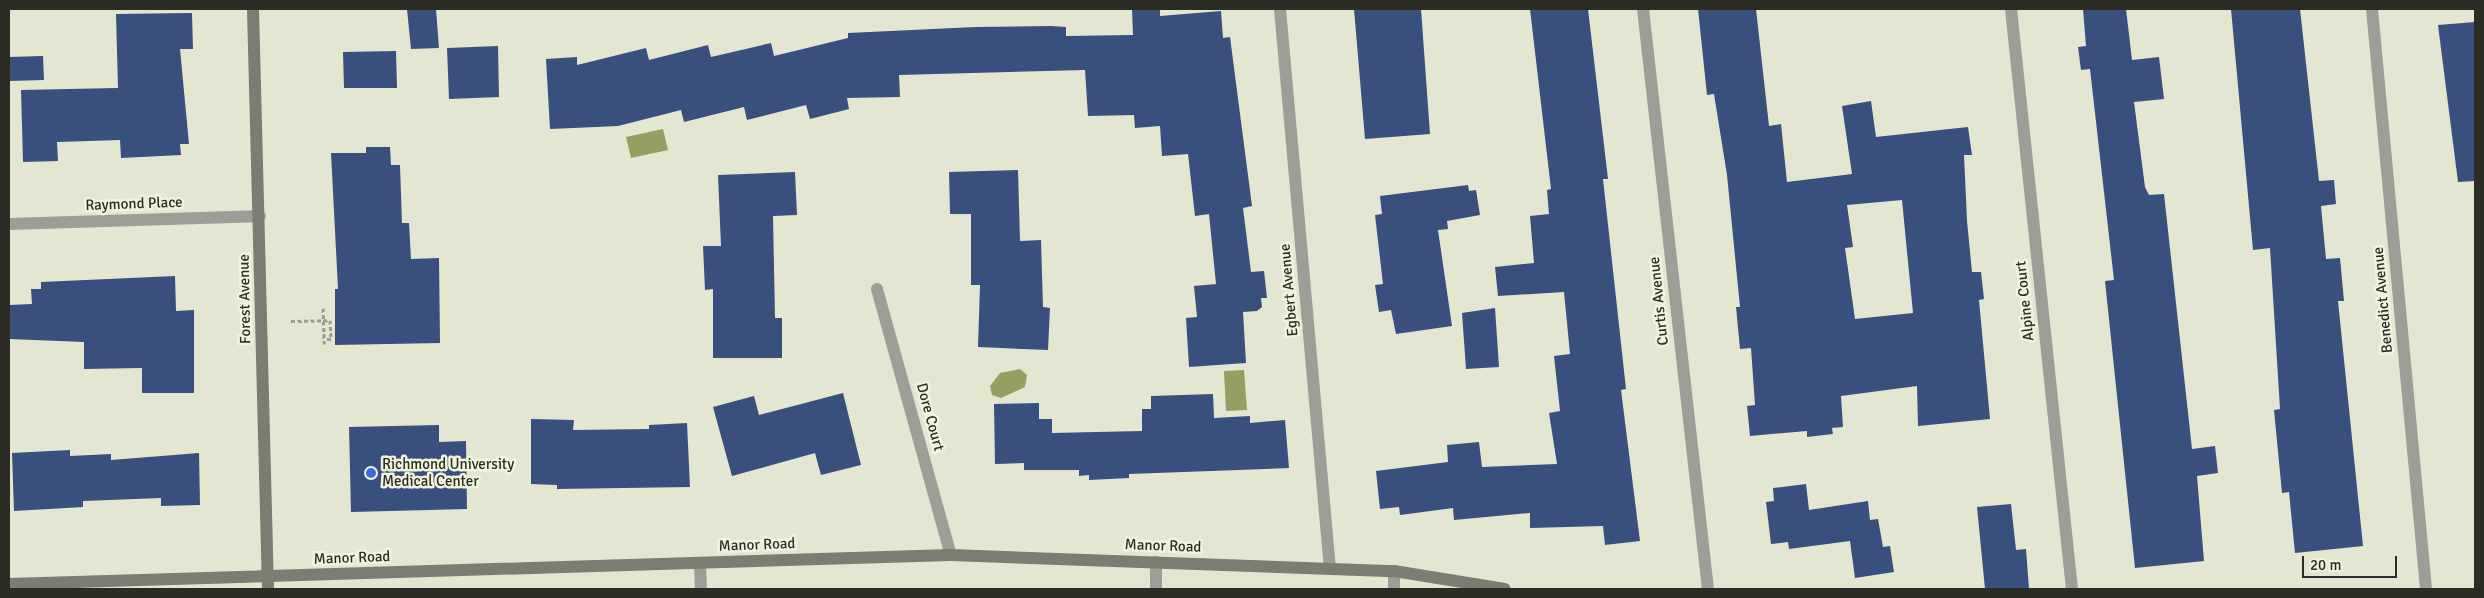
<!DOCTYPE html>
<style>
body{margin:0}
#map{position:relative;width:2484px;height:598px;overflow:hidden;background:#e3e6d0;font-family:Signika,sans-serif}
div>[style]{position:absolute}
.water>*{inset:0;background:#979e62}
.building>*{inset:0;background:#394f7d}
.path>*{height:3px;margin-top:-1.5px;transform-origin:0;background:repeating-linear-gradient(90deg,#9b9d8d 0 4px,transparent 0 6.5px)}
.lane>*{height:12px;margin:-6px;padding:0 6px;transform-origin:6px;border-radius:6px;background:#9d9e95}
.street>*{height:12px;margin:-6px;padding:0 6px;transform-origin:6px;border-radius:6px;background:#9d9e95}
.secondary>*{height:12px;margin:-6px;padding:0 6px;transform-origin:6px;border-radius:6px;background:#7b7d70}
.dots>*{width:14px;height:14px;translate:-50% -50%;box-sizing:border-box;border:2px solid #f0f4dd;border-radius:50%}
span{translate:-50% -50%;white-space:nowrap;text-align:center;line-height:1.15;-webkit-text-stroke:5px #f0f4dd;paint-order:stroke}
.street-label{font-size:15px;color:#2b2c24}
.poi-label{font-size:15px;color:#2b2c24}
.left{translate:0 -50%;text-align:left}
.frame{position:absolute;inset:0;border:10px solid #2b2c24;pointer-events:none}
.scale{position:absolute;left:2302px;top:556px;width:95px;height:22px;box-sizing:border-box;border:2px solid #2b2c24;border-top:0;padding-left:6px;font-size:15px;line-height:18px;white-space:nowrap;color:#2b2c24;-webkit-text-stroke:4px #f0f4dd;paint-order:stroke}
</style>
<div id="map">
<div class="water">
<div style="clip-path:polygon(663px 129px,668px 150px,631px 158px,626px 137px)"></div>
<div style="clip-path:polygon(1020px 369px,1027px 375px,1025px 387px,1001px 398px,992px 395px,990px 386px,1000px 373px)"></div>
<div style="clip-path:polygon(1244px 370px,1247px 410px,1226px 411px,1224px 371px)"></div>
</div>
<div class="building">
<div style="clip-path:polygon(407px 9px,436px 9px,439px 48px,411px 49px)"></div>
<div style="clip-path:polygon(1132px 9px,1160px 9px,1160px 16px,1221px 11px,1223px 38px,1230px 37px,1252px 206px,1243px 208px,1251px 272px,1264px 271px,1267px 298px,1261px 298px,1262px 307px,1257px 311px,1243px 312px,1246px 363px,1189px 367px,1186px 318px,1197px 317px,1194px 286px,1216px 284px,1209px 214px,1195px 216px,1188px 154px,1162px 156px,1160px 126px,1135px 128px,1134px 115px,1088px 116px,1085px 70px,899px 75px,900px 97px,847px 98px,849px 109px,810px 119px,806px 105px,747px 120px,744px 107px,684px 122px,681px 110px,618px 126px,550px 129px,546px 59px,577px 57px,577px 65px,646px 48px,649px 60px,708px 45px,711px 57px,771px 43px,774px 56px,848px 38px,848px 33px,975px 27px,1051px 26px,1066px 27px,1066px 36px,1133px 35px)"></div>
<div style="clip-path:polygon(1354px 9px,1421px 9px,1430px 134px,1365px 139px)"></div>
<div style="clip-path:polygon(1530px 9px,1588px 9px,1608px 179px,1603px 179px,1626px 389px,1621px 390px,1640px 541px,1605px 545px,1603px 526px,1530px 528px,1530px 513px,1454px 520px,1453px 508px,1400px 515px,1399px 507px,1380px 509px,1376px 471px,1448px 462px,1447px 445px,1479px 442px,1482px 467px,1557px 464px,1549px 413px,1560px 411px,1554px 356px,1570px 354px,1564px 292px,1498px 296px,1495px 267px,1534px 263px,1530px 216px,1549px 214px,1547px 190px,1551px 189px)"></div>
<div style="clip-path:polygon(evenodd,1698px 9px,1756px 9px,1769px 126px,1781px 124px,1787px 182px,1852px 174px,1842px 106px,1871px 101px,1876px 137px,1968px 127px,1972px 155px,1964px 155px,1967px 221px,1972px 272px,1981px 272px,1984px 299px,1979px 300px,1990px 419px,1918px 426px,1917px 386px,1841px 396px,1843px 427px,1832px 428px,1833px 434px,1807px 437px,1807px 431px,1750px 436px,1747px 406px,1755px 405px,1751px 348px,1740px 349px,1736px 307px,1740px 307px,1727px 175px,1714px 94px,1707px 95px,1698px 9px,1902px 200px,1913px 313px,1855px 319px,1845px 248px,1853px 247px,1847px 205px,1902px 200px)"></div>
<div style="clip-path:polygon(2083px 9px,2126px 9px,2132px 60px,2159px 57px,2164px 99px,2134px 102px,2145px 187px,2149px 195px,2164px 194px,2192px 449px,2215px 446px,2218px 473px,2197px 476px,2204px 561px,2135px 568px,2105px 281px,2114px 280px,2090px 69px,2081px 70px,2078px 47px,2086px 46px)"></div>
<div style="clip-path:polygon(2231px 9px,2300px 9px,2319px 181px,2334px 180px,2336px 204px,2321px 206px,2326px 259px,2340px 258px,2344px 301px,2338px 301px,2363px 546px,2295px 553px,2289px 492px,2282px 493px,2274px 410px,2280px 409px,2270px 248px,2253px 250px)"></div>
<div style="clip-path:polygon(192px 13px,193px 49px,180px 49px,189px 144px,180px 144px,181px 155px,121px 158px,120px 140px,57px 142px,58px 161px,23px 162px,21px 90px,118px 88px,116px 14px)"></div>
<div style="clip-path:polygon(2475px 22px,2475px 181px,2458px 182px,2438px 25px)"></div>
<div style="clip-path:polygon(498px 46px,499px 97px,449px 99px,447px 48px)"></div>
<div style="clip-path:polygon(396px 51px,397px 88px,344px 88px,343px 52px)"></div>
<div style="clip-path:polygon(43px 56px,44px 80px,9px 81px,9px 57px)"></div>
<div style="clip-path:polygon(366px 147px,390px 147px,391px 165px,400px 165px,402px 223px,409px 223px,411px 259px,439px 258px,440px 343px,335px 345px,335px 289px,338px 289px,331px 153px,366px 153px)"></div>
<div style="clip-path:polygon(1018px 170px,1020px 241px,1041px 240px,1043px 307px,1050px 308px,1048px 350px,978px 347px,980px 285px,971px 285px,971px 214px,950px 214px,949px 172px)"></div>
<div style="clip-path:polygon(795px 172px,797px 215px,773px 216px,775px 318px,782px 318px,782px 358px,713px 358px,713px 289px,705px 290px,703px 246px,721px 246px,718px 175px)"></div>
<div style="clip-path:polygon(1468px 185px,1469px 191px,1476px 190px,1480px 215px,1447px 221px,1448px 229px,1438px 230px,1452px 326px,1396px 334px,1391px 310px,1379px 312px,1375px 285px,1383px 284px,1375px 215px,1382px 214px,1380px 196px)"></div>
<div style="clip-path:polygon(175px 276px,176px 311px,194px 310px,194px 393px,142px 393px,142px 368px,84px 369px,84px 342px,9px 339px,9px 305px,32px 304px,31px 289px,41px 289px,41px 282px)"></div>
<div style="clip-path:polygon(1495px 308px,1499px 367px,1466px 369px,1462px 313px)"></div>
<div style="clip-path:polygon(843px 393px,861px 465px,821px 475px,815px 453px,732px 476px,713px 407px,754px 396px,759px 415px)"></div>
<div style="clip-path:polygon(1213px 394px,1214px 418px,1250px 416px,1250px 423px,1285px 420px,1289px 468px,1129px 474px,1129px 478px,1089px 480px,1089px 475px,1079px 476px,1079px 470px,1024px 470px,1024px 463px,995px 464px,994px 404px,1039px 403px,1039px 419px,1052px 419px,1052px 433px,1142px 431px,1142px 409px,1151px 409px,1151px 396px)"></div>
<div style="clip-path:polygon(531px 419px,574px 420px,573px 430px,649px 429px,649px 425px,687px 423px,690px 487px,557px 489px,557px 485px,531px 484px)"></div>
<div style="clip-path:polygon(439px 425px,439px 442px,466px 441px,467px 509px,351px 512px,349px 427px)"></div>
<div style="clip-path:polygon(70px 450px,70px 456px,111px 454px,111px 460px,199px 453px,200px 505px,161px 506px,161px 498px,83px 501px,83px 507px,14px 511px,12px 453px)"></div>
<div style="clip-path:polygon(1806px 484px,1809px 510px,1868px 501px,1870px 520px,1878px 519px,1883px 547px,1890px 546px,1894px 572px,1855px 578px,1850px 541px,1789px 549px,1788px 542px,1771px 544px,1766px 502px,1774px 501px,1773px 488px)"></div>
<div style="clip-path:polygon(2011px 504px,2016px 550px,2026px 549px,2029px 589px,1985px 589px,1977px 507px)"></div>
</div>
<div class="path">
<div style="left:323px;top:308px;width:36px;rotate:88deg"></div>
<div style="left:291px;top:321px;width:39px;rotate:-1deg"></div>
<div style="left:330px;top:320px;width:19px;rotate:87deg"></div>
<div style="left:331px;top:339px;width:7px;rotate:180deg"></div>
</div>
<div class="lane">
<div style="left:1156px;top:562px;width:27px;rotate:90deg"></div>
<div style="left:700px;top:563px;width:26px;rotate:88deg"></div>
</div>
<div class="street">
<div style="left:1280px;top:9px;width:562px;rotate:84.9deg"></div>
<div style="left:1643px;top:9px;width:584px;rotate:83.61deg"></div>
<div style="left:2011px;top:9px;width:583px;rotate:84deg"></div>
<div style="left:2372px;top:9px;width:583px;rotate:84.68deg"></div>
<div style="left:9px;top:224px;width:251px;rotate:-1.8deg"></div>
<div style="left:877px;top:289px;width:276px;rotate:74.5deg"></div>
<div style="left:1394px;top:589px;width:18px;rotate:-90deg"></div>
</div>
<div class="secondary">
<div style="left:253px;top:9px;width:580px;rotate:88.52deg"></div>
<div style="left:9px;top:584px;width:942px;rotate:-1.76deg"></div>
<div style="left:951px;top:555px;width:443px;rotate:2.1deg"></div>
<div style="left:1394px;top:571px;width:112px;rotate:9.2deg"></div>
</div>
<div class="dots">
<div style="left:371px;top:473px;background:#3a6cdc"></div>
</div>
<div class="street-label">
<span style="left:134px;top:204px;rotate:-2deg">Raymond Place</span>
<span style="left:1289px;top:290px;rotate:-95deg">Egbert Avenue</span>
<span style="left:245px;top:299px;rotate:-91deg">Forest Avenue</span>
<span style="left:2383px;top:300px;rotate:-95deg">Benedict Avenue</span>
<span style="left:1659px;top:301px;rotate:-96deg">Curtis Avenue</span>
<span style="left:2025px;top:301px;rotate:-96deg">Alpine Court</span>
<span style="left:930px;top:417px;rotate:75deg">Dore Court</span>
<span style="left:757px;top:545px;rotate:-2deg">Manor Road</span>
<span style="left:1163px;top:546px;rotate:2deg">Manor Road</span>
<span style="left:352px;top:558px;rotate:-2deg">Manor Road</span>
</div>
<div class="poi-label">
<span class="left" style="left:382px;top:473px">Richmond University<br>Medical Center</span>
</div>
<div class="frame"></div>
<div class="scale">20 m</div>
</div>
